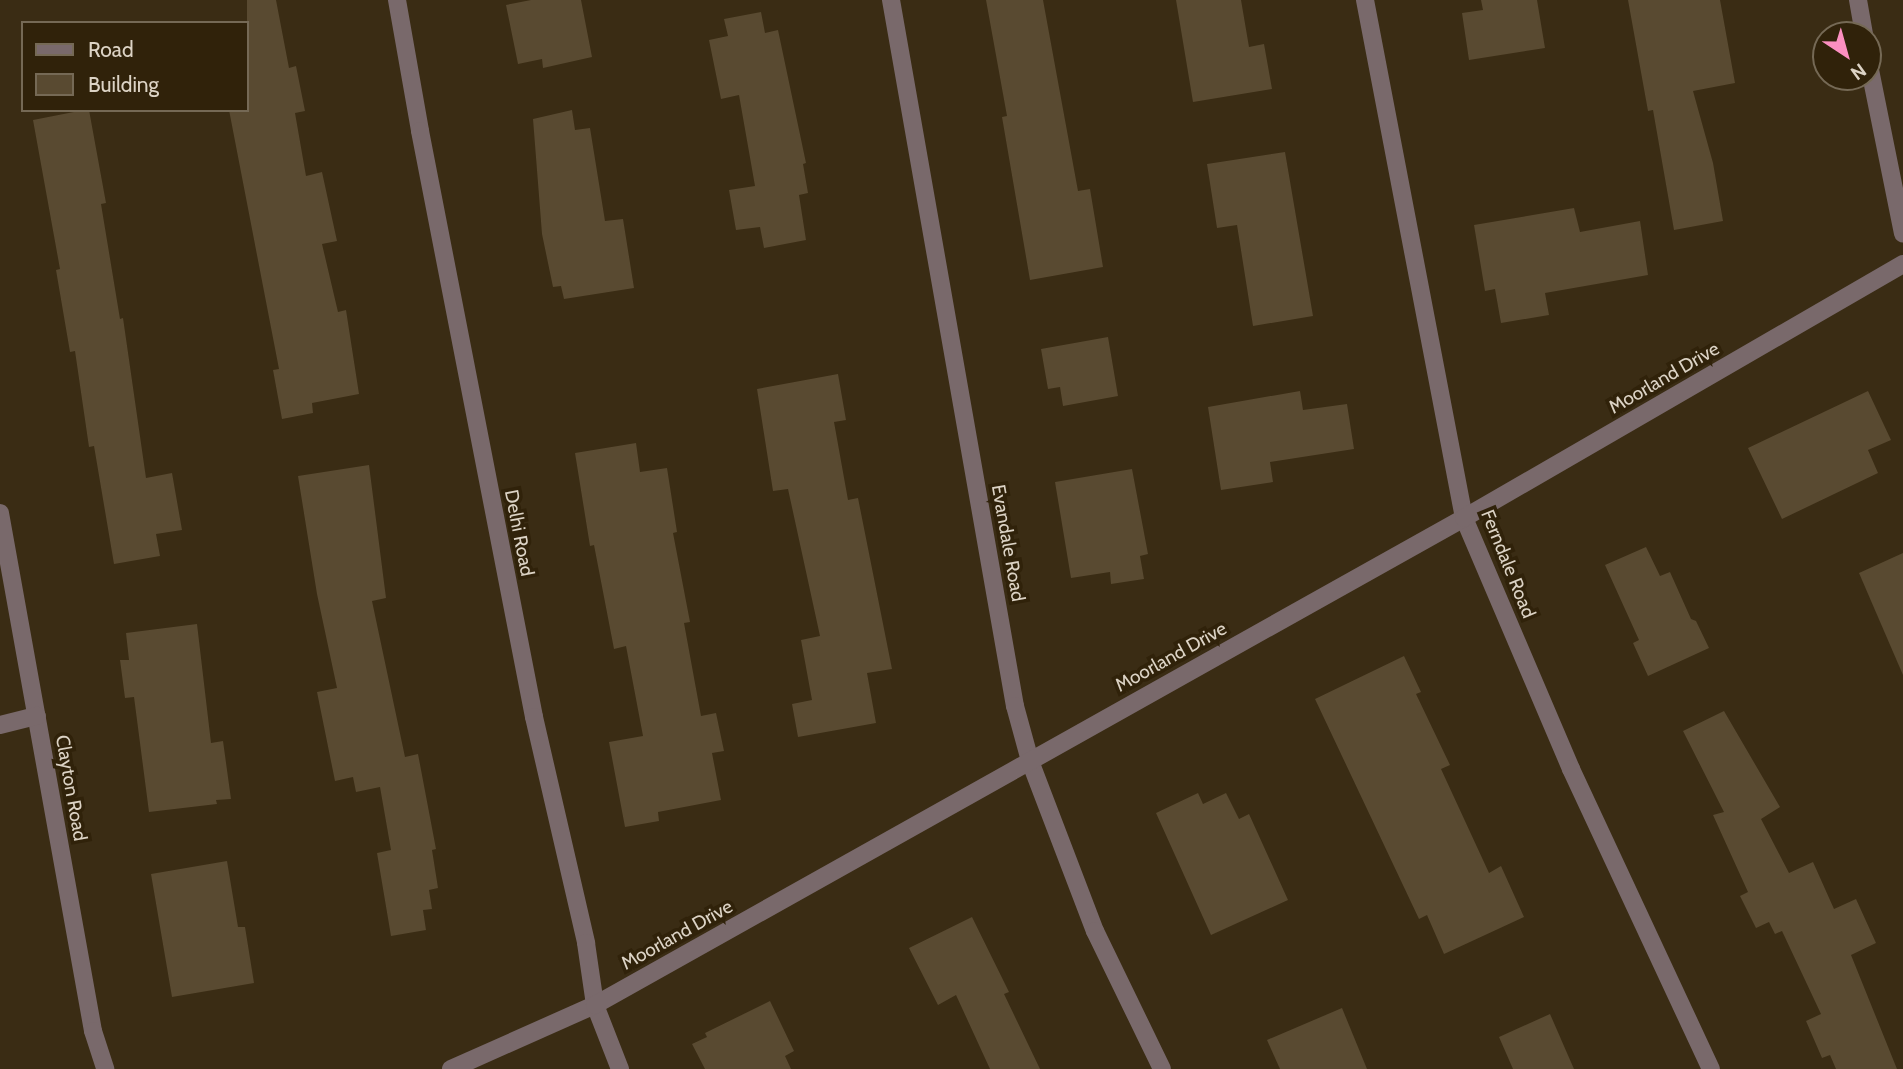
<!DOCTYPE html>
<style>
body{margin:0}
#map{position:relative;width:1903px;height:1069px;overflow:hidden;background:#3a2c14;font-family:Cabin,sans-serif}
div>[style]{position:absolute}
.building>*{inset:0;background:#594a31}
.minor>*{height:18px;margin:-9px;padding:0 9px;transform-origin:9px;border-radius:9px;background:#79696b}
span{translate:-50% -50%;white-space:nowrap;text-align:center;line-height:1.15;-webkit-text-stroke:7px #30220a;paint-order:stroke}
.street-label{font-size:19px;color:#dcd3c5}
.legend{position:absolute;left:21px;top:21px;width:228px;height:91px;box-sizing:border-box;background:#30220a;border:2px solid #756955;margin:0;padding:9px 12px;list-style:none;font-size:21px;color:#dcd3c5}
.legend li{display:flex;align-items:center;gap:14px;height:35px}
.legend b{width:35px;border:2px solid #756955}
.north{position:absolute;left:1812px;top:21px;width:70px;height:70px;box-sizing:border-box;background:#30220a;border:2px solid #756955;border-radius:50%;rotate:144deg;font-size:19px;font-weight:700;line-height:28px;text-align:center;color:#dcd3c5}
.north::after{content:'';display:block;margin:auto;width:24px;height:32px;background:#fc8fc1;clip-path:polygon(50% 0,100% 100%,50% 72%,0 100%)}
</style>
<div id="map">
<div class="building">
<div style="clip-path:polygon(247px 0,276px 0,289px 68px,296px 66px,305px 111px,295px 113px,306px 176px,322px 172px,337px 241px,322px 244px,338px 312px,346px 310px,359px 394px,312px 403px,313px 413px,282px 419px,273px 370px,279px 369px,229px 110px,247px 110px)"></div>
<div style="clip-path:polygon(531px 0,581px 0,592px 57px,543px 68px,542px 59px,518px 64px,506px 5px)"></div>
<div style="clip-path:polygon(986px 0,1043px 0,1078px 191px,1090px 189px,1103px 267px,1030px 280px,1002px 117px,1007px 116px)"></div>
<div style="clip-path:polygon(1176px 0,1241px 0,1249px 47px,1264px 44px,1272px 89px,1193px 102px)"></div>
<div style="clip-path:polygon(1481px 0,1537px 0,1545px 48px,1469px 60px,1462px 13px,1483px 10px)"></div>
<div style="clip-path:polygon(1628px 0,1720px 0,1735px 83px,1693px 91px,1713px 163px,1723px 221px,1674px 230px,1653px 110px,1648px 111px)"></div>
<div style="clip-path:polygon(761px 12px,765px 33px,778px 30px,806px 163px,803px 164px,808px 193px,799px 195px,806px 240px,764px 248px,760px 227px,736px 230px,729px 190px,755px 186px,739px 95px,721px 99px,709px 40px,728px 36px,724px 19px)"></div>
<div style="clip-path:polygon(84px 110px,89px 110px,106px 203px,101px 204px,120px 319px,123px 318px,146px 478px,172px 473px,182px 530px,156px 534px,160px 556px,114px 564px,94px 446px,89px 447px,75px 351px,70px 352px,56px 270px,60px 269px,33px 120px)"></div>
<div style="clip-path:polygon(572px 110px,575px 130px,590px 128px,605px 221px,623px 219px,634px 288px,564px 299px,561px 286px,553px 287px,542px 234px,533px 119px)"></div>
<div style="clip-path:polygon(1285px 152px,1313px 316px,1253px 326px,1237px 225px,1217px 228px,1207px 164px)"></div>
<div style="clip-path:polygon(1574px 208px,1580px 232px,1640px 221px,1648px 275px,1545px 293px,1549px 315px,1501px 323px,1495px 289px,1485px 291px,1474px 225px)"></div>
<div style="clip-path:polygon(1108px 337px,1118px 396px,1063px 406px,1060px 387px,1048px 389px,1041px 349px)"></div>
<div style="clip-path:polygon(838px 374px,846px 420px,834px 422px,848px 500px,858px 498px,892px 669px,867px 673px,876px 723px,798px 737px,792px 704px,812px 700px,801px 640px,820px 636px,788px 489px,773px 491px,757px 389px)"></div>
<div style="clip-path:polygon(1300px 391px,1303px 410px,1347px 404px,1354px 449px,1270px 462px,1273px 482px,1221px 490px,1208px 407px)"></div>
<div style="clip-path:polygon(1868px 391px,1891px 440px,1868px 450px,1878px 473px,1782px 519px,1748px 448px)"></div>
<div style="clip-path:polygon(636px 443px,640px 472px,667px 468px,677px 532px,673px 533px,690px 622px,684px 623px,701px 716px,716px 713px,724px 751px,712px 753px,721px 800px,658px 812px,659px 821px,625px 827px,609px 742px,643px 736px,626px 646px,614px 649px,594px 545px,590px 546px,575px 453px)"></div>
<div style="clip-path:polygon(369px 465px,386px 598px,372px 601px,405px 757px,418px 754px,436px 849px,432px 850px,438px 888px,429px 890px,432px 909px,423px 910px,426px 930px,391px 936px,377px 853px,391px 850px,380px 787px,356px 792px,353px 777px,335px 781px,317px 692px,337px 688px,317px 594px,298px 476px)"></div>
<div style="clip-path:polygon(1132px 469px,1148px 554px,1140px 556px,1144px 579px,1111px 584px,1110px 572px,1071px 578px,1055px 482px)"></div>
<div style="clip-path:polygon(1646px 547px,1660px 576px,1670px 572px,1691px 619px,1696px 621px,1709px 648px,1648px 676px,1633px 643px,1639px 640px,1605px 565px)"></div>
<div style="clip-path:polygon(1903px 553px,1903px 675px,1859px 573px)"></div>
<div style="clip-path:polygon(197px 624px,211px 743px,223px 741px,231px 799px,216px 800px,217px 804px,149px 812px,134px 697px,125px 698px,120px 660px,129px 660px,126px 633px)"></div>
<div style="clip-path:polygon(1404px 656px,1421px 692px,1416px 694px,1450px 765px,1441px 769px,1489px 873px,1501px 866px,1524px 917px,1444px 954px,1427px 915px,1419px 919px,1315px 699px)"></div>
<div style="clip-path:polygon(1724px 711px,1780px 807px,1761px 819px,1789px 873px,1813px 862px,1834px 909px,1856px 899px,1876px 943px,1851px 955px,1897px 1069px,1836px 1069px,1830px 1055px,1822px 1058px,1806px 1021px,1821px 1014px,1782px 931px,1775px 934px,1769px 922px,1756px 928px,1740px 896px,1748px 892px,1713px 815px,1724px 812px,1683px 731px)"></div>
<div style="clip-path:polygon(1198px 793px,1203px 804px,1226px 793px,1239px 819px,1249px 814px,1288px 900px,1211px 935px,1156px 813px)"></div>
<div style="clip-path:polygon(227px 861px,238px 927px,245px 927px,254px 983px,172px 997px,151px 874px)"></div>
<div style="clip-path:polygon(972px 917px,1009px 992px,1004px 994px,1040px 1069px,990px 1069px,956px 995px,938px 1005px,909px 948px)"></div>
<div style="clip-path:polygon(770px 1001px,794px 1051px,785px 1056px,791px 1069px,705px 1069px,692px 1044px,707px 1037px,705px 1033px)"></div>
<div style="clip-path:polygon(1342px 1008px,1367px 1069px,1280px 1069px,1267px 1040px)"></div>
<div style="clip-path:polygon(1550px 1014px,1574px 1069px,1513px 1069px,1499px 1037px)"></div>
</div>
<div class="minor">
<div style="left:397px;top:0;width:133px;rotate:80deg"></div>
<div style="left:420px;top:131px;width:597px;rotate:78.99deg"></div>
<div style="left:534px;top:717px;width:232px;rotate:77deg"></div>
<div style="left:586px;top:943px;width:63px;rotate:81.7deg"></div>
<div style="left:595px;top:1005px;width:69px;rotate:68.7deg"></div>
<div style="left:891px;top:0;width:717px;rotate:80.04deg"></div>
<div style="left:1015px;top:706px;width:57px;rotate:74.7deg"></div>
<div style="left:1030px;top:761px;width:182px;rotate:69.1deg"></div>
<div style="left:1095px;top:931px;width:153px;rotate:64.1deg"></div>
<div style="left:1365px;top:0;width:527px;rotate:79.18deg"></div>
<div style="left:1464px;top:518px;width:273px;rotate:66.9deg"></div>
<div style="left:1571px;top:769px;width:331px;rotate:65deg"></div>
<div style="left:1858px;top:0;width:36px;rotate:80deg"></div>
<div style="left:1868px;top:60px;width:177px;rotate:78.6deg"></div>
<div style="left:0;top:513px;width:526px;rotate:79.82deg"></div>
<div style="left:93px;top:1031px;width:40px;rotate:72deg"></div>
<div style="left:0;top:725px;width:38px;rotate:-14deg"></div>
<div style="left:451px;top:1069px;width:158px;rotate:-24deg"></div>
<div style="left:595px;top:1005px;width:996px;rotate:-29.27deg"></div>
<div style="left:1464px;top:518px;width:507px;rotate:-30.05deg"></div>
</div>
<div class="street-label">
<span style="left:1664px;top:378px;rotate:-30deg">Moorland Drive</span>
<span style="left:519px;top:533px;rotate:79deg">Delhi Road</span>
<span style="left:1008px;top:543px;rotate:80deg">Evandale Road</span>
<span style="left:1508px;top:564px;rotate:68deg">Ferndale Road</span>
<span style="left:1171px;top:657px;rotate:-29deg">Moorland Drive</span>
<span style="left:71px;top:788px;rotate:80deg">Clayton Road</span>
<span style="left:677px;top:935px;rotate:-29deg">Moorland Drive</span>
</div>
<ul class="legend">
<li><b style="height:9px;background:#79696b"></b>Road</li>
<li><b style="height:19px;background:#594a31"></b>Building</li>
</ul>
<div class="north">N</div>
</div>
